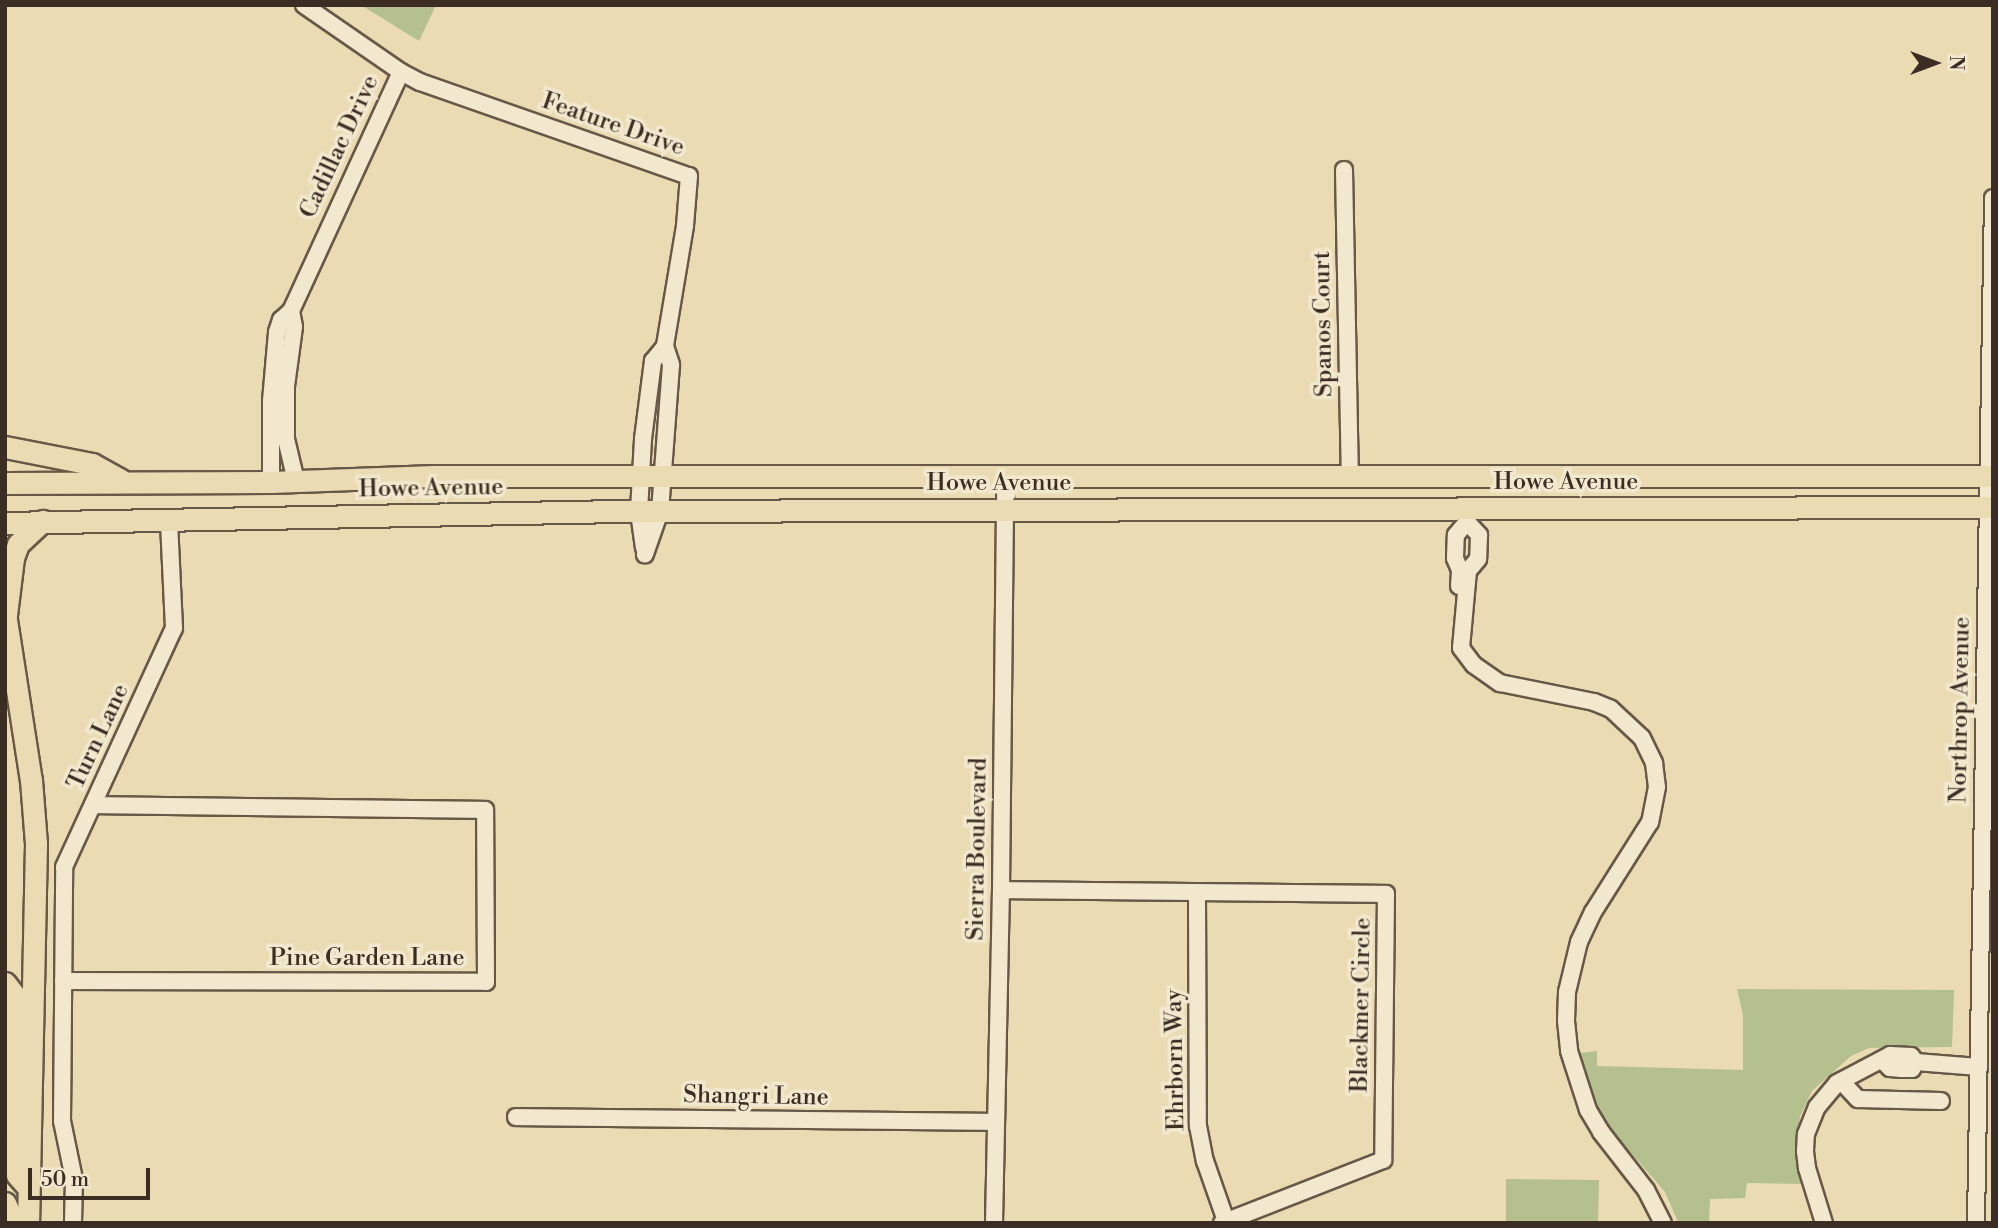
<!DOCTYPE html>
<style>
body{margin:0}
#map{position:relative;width:1998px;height:1228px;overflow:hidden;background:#eadbb3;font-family:"Libre Bodoni",serif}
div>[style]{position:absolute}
.green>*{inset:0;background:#b4c18f}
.roads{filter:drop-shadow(2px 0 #675847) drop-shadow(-2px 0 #675847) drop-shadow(0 2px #675847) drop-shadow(0 -2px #675847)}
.minor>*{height:16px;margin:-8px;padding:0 8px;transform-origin:8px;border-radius:8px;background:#f1e8ce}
.major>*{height:21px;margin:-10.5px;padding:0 10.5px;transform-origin:10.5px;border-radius:10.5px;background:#eadbb3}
span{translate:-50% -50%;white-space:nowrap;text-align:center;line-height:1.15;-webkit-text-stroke:7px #f1e8ce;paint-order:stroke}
.street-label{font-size:24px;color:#3b2d23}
.frame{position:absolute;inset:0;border:7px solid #3b2d23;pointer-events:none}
.north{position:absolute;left:1900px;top:28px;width:70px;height:70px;-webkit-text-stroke:5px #f1e8ce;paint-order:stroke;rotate:90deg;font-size:19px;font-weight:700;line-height:28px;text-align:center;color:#3b2d23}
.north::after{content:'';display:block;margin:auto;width:24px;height:32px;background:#3b2d23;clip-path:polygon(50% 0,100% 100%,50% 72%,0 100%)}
.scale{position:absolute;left:28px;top:1168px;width:122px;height:32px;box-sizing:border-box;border:4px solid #3b2d23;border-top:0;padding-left:9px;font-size:21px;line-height:24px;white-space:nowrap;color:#3b2d23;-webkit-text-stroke:5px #f1e8ce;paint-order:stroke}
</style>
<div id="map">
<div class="green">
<div style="clip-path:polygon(361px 5px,436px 5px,419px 41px)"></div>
<div style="clip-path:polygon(1737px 989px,1954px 990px,1952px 1047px,1869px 1048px,1851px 1056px,1812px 1091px,1800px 1117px,1797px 1145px,1803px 1184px,1747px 1183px,1745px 1198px,1710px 1199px,1709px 1223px,1678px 1222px,1665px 1192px,1614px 1133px,1592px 1098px,1580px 1063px,1580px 1053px,1597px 1051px,1597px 1066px,1743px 1070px,1743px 1015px)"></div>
<div style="clip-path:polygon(1506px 1179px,1599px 1180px,1598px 1223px,1506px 1223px)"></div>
</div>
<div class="roads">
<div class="minor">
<div style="left:401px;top:72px;width:21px;rotate:28deg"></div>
<div style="left:420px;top:82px;width:285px;rotate:19.3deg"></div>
<div style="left:689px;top:176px;width:50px;rotate:94.6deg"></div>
<div style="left:685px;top:226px;width:122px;rotate:99.5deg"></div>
<div style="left:665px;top:346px;width:20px;rotate:72deg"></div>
<div style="left:671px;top:365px;width:146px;rotate:94.3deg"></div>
<div style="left:660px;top:511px;width:46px;rotate:109.2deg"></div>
<div style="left:1344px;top:170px;width:307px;rotate:88.9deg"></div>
<div style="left:291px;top:311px;width:16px;rotate:79deg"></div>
<div style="left:294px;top:327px;width:60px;rotate:97.7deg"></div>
<div style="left:286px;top:386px;width:53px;rotate:90deg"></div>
<div style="left:286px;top:439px;width:43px;rotate:76.6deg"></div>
<div style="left:271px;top:482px;width:81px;rotate:-90deg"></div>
<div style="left:271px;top:401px;width:69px;rotate:-85deg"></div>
<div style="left:277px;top:332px;width:13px;rotate:-72deg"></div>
<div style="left:281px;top:320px;width:13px;rotate:-42deg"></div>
<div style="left:291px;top:311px;width:263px;rotate:-65.3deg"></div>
<div style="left:401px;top:72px;width:118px;rotate:-145.4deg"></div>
<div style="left:1467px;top:522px;width:18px;rotate:47deg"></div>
<div style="left:1479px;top:535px;width:24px;rotate:92deg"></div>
<div style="left:1478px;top:559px;width:16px;rotate:130deg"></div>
<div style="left:1468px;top:571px;width:77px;rotate:95.2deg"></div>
<div style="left:1461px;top:648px;width:21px;rotate:53deg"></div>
<div style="left:1474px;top:665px;width:32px;rotate:35deg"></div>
<div style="left:1500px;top:683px;width:96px;rotate:11.4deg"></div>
<div style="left:1594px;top:702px;width:18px;rotate:22deg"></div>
<div style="left:1611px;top:709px;width:42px;rotate:43.1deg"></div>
<div style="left:1642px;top:738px;width:28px;rotate:64deg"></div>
<div style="left:1654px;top:763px;width:24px;rotate:83deg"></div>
<div style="left:1657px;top:787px;width:36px;rotate:101deg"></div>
<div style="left:1650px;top:822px;width:107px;rotate:122.3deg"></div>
<div style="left:1593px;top:912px;width:33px;rotate:115deg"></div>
<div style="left:1579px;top:942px;width:51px;rotate:103.5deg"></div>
<div style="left:1567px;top:992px;width:29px;rotate:92deg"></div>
<div style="left:1566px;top:1021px;width:30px;rotate:84deg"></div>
<div style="left:1569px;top:1051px;width:62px;rotate:72.1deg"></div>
<div style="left:1588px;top:1110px;width:26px;rotate:59deg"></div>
<div style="left:1601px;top:1132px;width:73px;rotate:52.2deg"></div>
<div style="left:1646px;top:1190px;width:37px;rotate:63deg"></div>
<div style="left:644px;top:548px;width:37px;rotate:-98deg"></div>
<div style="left:639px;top:511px;width:72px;rotate:-86.8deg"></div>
<div style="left:643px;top:439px;width:79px;rotate:-82.7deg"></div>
<div style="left:653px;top:361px;width:19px;rotate:-51deg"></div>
<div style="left:1459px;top:586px;width:16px;rotate:-86deg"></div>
<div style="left:1460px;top:570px;width:13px;rotate:-113deg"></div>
<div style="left:1455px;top:558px;width:23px;rotate:-88deg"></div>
<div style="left:1456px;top:535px;width:17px;rotate:-50deg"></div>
<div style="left:1467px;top:522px;width:10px;rotate:-90deg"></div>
<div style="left:1001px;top:890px;width:385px;rotate:0.6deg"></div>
<div style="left:1386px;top:894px;width:266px;rotate:90.6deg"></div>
<div style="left:1383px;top:1160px;width:173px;rotate:158.6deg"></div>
<div style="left:1197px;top:894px;width:232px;rotate:89.8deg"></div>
<div style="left:1198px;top:1126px;width:36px;rotate:79deg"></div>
<div style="left:1205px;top:1161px;width:64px;rotate:70.7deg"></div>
<div style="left:63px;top:981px;width:423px;rotate:0.1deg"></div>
<div style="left:486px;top:982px;width:172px;rotate:-90.3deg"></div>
<div style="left:485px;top:810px;width:392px;rotate:-179.3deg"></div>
<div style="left:1883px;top:1061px;width:10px;rotate:45deg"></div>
<div style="left:1890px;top:1068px;width:12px;rotate:5deg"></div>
<div style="left:1902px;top:1069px;width:10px"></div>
<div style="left:1912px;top:1069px;width:8px;rotate:-60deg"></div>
<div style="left:1916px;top:1062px;width:63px;rotate:4.5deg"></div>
<div style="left:1841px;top:1081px;width:25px;rotate:47deg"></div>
<div style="left:1858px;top:1099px;width:83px;rotate:1.4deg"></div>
<div style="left:516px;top:1117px;width:479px;rotate:0.6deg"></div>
<div style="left:73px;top:1223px;width:44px;rotate:-88.7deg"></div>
<div style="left:74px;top:1179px;width:59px;rotate:-101.7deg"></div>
<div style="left:62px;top:1121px;width:254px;rotate:-89.5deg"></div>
<div style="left:64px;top:867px;width:263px;rotate:-65.3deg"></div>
<div style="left:174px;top:628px;width:107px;rotate:-92.7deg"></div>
<div style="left:994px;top:1223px;width:333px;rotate:-88.8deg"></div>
<div style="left:1001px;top:890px;width:415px;rotate:-89.4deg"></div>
<div style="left:1824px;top:1223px;width:58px;rotate:-107.2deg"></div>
<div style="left:1807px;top:1168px;width:17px;rotate:-97deg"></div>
<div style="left:1805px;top:1151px;width:17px;rotate:-87deg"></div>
<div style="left:1806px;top:1134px;width:29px;rotate:-68deg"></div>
<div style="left:1817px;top:1107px;width:31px;rotate:-50deg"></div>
<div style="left:1837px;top:1083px;width:60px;rotate:-27.8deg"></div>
<div style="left:1890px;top:1055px;width:21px;rotate:3deg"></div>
<div style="left:1911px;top:1056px;width:8px;rotate:50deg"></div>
<div style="left:1976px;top:1223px;width:1025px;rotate:-89.05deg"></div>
</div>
<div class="major">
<div style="left:5px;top:447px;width:89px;rotate:11.1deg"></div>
<div style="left:92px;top:464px;width:33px;rotate:29deg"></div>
<div style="left:5px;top:483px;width:266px;rotate:-0.2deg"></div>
<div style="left:271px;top:482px;width:163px;rotate:-2.1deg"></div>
<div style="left:434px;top:476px;width:1559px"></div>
<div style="left:5px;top:523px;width:612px;rotate:-1.12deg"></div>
<div style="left:617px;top:511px;width:1376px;rotate:-0.17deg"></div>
<div style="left:5px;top:613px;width:169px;rotate:81.2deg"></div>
<div style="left:31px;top:780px;width:64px;rotate:85.5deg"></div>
<div style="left:36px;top:844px;width:379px;rotate:91.2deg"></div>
<div style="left:6px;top:615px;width:57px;rotate:-83deg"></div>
<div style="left:13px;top:558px;width:15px;rotate:-70deg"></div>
<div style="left:18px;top:544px;width:34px;rotate:-43deg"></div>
<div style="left:5px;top:983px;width:16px;rotate:52deg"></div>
<div style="left:15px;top:996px;width:154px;rotate:90.4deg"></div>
<div style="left:14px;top:1150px;width:25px;rotate:83deg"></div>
<div style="left:17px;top:1175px;width:12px;rotate:48deg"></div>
<div style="left:5px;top:1203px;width:22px;rotate:66deg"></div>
</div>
</div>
<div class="street-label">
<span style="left:613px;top:125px;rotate:19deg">Feature Drive</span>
<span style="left:340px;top:147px;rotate:-65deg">Cadillac Drive</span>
<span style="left:1324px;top:324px;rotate:-91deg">Spanos Court</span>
<span style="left:1566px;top:483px">Howe Avenue</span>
<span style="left:999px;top:484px">Howe Avenue</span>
<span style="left:431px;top:489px;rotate:-1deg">Howe Avenue</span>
<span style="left:1961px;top:710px;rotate:-89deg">Northrop Avenue</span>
<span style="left:99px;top:737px;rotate:-65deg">Turn Lane</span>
<span style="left:978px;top:849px;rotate:-89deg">Sierra Boulevard</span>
<span style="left:367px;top:959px">Pine Garden Lane</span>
<span style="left:1362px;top:1005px;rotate:-89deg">Blackmer Circle</span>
<span style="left:1176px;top:1060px;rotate:-91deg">Ehrborn Way</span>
<span style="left:756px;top:1097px;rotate:1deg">Shangri Lane</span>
</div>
<div class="frame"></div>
<div class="north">N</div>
<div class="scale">50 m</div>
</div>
